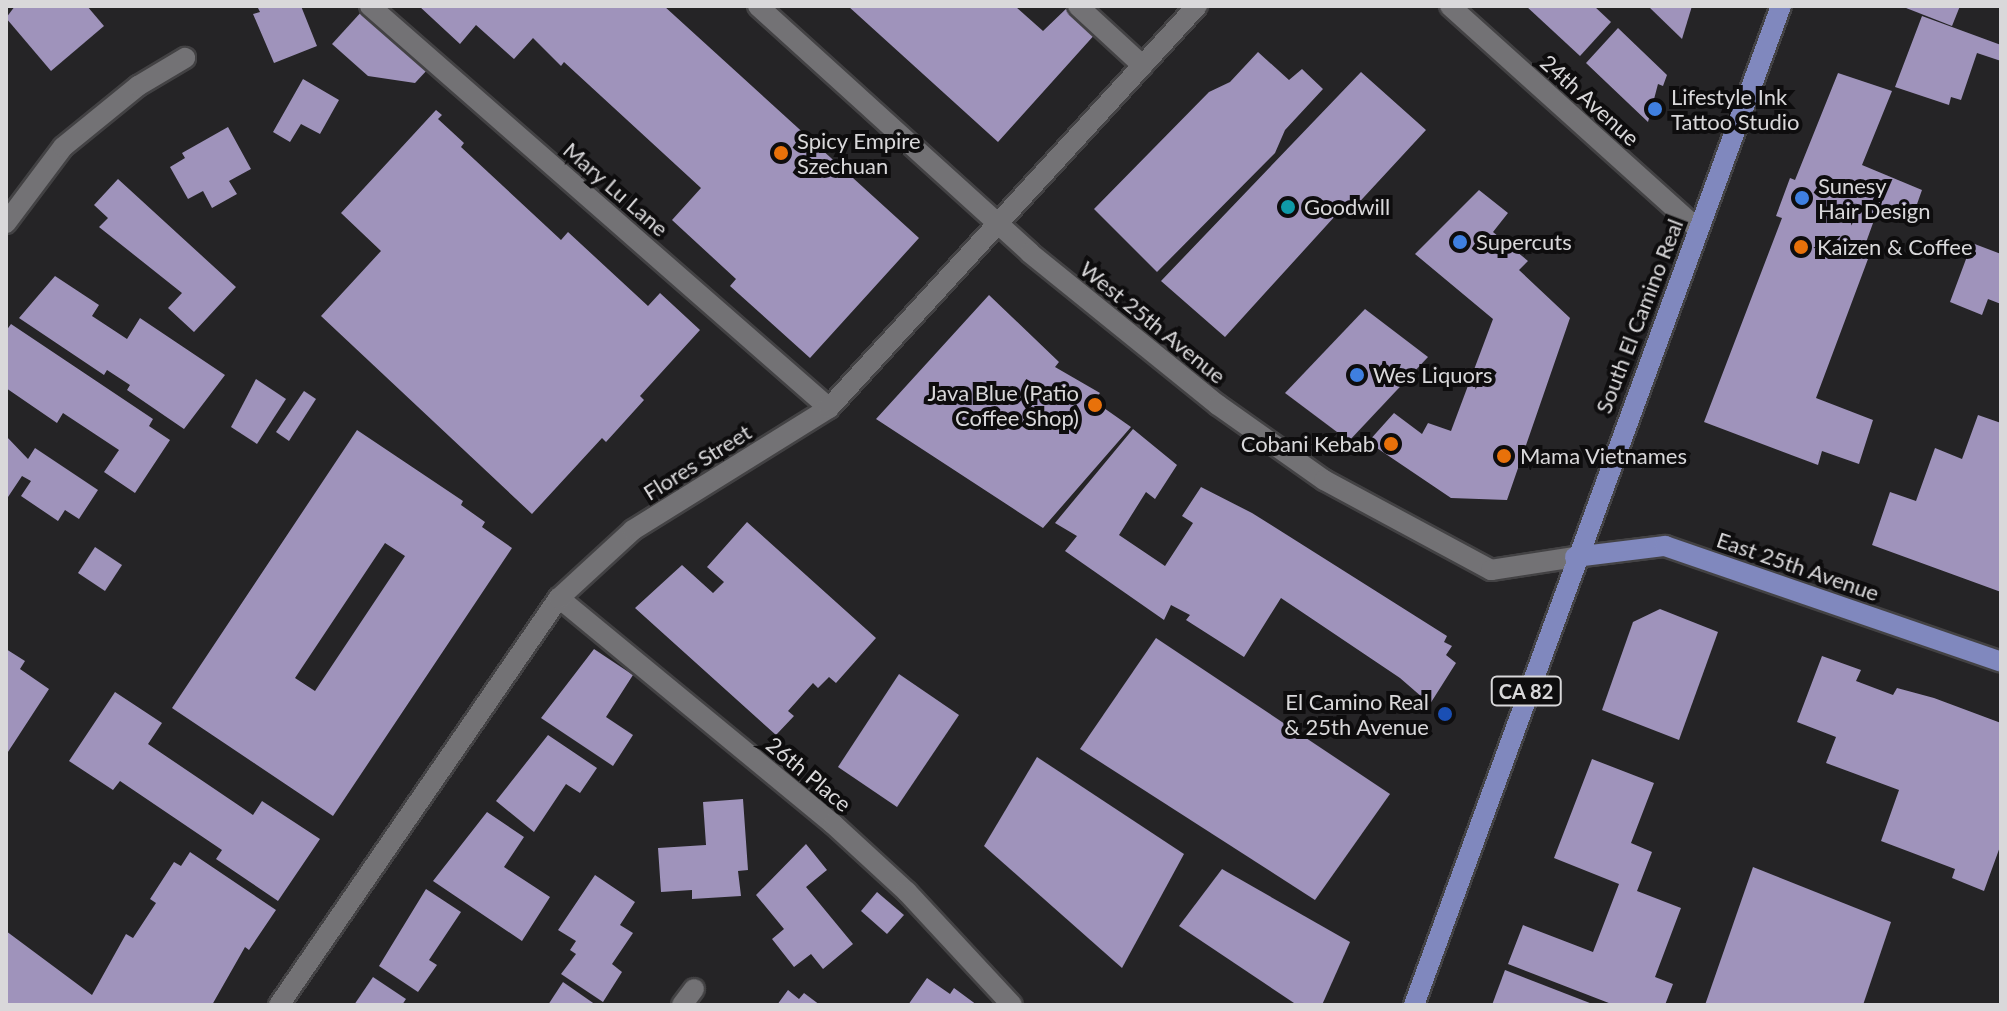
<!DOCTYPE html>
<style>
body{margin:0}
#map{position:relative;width:2007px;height:1011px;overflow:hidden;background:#252426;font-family:Lato,sans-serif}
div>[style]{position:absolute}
.building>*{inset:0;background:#9f93bb}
.roads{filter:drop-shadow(2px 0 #434244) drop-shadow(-2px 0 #434244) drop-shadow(0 2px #434244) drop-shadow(0 -2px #434244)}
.minor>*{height:20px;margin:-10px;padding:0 10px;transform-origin:10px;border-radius:10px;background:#737275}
.major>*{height:20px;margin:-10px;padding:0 10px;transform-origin:10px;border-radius:10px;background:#8088be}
.dots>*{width:22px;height:22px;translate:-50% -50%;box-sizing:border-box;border:4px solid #0e0d0e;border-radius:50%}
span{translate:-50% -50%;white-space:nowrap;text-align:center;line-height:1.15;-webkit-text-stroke:8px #0e0d0e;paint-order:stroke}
.shield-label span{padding:2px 6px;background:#0e0d0e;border:2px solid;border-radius:6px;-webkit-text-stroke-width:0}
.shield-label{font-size:20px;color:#d9d8da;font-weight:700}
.poi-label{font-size:22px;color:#d9d8da}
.left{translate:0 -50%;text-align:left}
.right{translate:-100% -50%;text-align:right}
.street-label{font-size:22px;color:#d9d8da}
.frame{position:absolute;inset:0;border:8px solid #d9d8da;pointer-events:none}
</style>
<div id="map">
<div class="building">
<div style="clip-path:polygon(15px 6px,87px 6px,104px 26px,51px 71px,6px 18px)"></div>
<div style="clip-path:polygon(257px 6px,301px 6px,317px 46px,274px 63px,253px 14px,260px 12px)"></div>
<div style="clip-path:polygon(419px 6px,664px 6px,919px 238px,810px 358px,730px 286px,736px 279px,672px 220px,701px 188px,564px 62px,561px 66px,533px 38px,514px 59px,476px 25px,460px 44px)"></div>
<div style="clip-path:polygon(848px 6px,1015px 6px,1043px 31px,1069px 6px,1097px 32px,998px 142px)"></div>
<div style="clip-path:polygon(1526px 6px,1594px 6px,1611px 22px,1580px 56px)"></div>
<div style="clip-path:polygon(1648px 6px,1692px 6px,1682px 39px)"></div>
<div style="clip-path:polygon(1901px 6px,1960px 6px,1952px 26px)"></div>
<div style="clip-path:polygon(363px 10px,428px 69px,415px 83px,368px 76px,332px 44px)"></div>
<div style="clip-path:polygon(1922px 16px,2001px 45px,2001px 61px,1977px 53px,1961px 100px,1951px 97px,1949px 105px,1895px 87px)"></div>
<div style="clip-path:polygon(1618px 28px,1667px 75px,1663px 86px,1658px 84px,1648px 122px,1586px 63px)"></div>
<div style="clip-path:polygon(1258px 52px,1289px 80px,1302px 69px,1323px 89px,1285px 130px,1275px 153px,1157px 272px,1094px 209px,1209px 92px,1230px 82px)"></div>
<div style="clip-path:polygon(1361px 72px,1426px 130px,1352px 210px,1346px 204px,1225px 337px,1161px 281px)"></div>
<div style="clip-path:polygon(1838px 73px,1892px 91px,1862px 165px,1922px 190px,1910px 224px,1833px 195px,1877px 212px,1864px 248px,1871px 251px,1816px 398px,1873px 420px,1859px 464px,1822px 451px,1818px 465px,1704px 422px,1782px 218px,1776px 216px,1790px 178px,1795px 180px)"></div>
<div style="clip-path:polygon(303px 79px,339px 100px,320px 134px,301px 124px,290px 142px,273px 132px)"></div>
<div style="clip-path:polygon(436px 110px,442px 115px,438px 119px,464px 143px,461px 147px,561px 240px,568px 232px,648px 306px,660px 293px,700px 330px,640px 396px,644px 400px,606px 442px,602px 438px,532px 514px,321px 316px,381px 251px,341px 213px)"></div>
<div style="clip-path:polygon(228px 127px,251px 169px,229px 181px,237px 194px,212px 208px,203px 191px,188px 199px,170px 167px,185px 158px,182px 153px)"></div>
<div style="clip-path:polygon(118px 179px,236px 287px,194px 332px,168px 308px,182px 293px,99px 227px,108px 218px,94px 205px)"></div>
<div style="clip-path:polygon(1479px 190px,1508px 213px,1493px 232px,1528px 261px,1519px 270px,1570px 318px,1507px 500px,1451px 498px,1368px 442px,1394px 413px,1422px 434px,1428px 423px,1451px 431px,1493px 319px,1415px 254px)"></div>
<div style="clip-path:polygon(1972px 243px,2001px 254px,2001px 304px,1988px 299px,1982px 315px,1950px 302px)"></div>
<div style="clip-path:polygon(55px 276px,99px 305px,92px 316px,127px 339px,140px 318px,225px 375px,184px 429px,127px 390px,130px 385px,107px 370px,104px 375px,19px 318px)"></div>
<div style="clip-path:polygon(989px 295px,1059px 362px,1055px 367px,1100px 393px,1094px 401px,1131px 427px,1043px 528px,876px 419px)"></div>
<div style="clip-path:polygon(1365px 309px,1428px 357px,1349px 441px,1285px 393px)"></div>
<div style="clip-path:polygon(11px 324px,153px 419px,149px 426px,170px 440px,135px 493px,104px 472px,119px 450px,63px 413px,57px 423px,6px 388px,6px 331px)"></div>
<div style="clip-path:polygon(256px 379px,286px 399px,257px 444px,231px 427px)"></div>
<div style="clip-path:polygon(304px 391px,316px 399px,289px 441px,276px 432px)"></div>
<div style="clip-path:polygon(1978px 415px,2001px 423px,2001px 592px,1872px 545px,1890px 492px,1916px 501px,1935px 448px,1962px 459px)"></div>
<div style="clip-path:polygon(1133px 429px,1177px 465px,1155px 499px,1146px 492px,1119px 535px,1165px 566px,1193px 523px,1182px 516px,1201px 487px,1252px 513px,1447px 636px,1444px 642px,1452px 646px,1446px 655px,1456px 663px,1430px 704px,1400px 678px,1281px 598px,1244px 657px,1186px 620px,1190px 615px,1171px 605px,1164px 620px,1065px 551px,1077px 536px,1055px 523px)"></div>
<div style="clip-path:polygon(evenodd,357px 430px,463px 501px,461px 505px,485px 522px,482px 527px,512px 548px,333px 816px,172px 708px,357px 430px,385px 543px,405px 556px,315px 691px,295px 678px,385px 543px)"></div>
<div style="clip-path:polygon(6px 436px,28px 459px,35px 448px,98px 490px,79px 519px,65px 510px,58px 521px,21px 496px,31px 481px,22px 476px,6px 500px)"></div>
<div style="clip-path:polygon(747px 522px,876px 638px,836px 683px,829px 677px,818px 688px,813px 683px,788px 711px,794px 716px,776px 735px,635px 608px,682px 565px,713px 593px,724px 582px,707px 567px)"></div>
<div style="clip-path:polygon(95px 547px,122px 565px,105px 591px,78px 573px)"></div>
<div style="clip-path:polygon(1660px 609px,1718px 632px,1679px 740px,1602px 710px,1633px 622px)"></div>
<div style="clip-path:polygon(1156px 638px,1390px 794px,1315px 900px,1080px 749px)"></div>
<div style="clip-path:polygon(6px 649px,25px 661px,20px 669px,49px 689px,6px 755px)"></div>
<div style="clip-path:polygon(594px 649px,633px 675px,606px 717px,633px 735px,613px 766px,541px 718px)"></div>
<div style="clip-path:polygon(1822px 656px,1861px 670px,1856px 681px,1893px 695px,1897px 688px,1934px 698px,2001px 723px,2001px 844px,1984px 891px,1952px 878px,1955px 869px,1881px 841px,1899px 790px,1826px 763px,1836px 737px,1797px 722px)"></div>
<div style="clip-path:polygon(899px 674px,959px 715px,897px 807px,838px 767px)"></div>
<div style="clip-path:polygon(115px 692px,162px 723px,148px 744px,253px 815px,262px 801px,320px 839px,278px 901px,216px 859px,222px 850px,120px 781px,113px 790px,69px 761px)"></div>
<div style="clip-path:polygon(548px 735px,597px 768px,580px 793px,566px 784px,534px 832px,496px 801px)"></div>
<div style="clip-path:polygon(1037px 757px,1184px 854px,1122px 968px,984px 846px)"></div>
<div style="clip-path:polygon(1592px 759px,1654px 783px,1631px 843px,1652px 852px,1637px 891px,1681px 908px,1655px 977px,1673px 984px,1665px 1005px,1614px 1005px,1508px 964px,1523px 925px,1593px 952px,1619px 884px,1554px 858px)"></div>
<div style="clip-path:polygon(743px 799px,748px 870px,738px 871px,741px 896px,692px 899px,692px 890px,661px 892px,658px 848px,706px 845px,703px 802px)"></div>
<div style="clip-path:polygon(487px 812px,524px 837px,504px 867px,550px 897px,522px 941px,433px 881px)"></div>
<div style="clip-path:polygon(806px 844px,827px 870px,806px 887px,853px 944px,823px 969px,811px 954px,794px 967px,772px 939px,784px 929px,756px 895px)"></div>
<div style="clip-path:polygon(190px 852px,276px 910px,249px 950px,245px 947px,212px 1005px,6px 1005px,6px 931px,92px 995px,126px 934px,133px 938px,156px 903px,150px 899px,174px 862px,181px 866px)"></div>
<div style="clip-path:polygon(1753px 867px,1891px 922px,1863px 1005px,1705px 1005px)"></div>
<div style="clip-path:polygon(1222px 869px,1350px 942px,1322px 1005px,1297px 1005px,1179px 926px)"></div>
<div style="clip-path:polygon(595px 875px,635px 902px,620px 925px,633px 933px,612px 964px,622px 972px,603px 1002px,561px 974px,576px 954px,570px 950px,576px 941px,558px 930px)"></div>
<div style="clip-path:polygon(426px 889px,461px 912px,429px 960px,437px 965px,418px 992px,379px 966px)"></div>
<div style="clip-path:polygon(877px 892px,904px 915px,887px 934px,861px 911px)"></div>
<div style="clip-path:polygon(1505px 970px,1595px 1005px,1492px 1005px)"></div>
<div style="clip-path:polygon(373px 977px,406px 999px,402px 1005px,354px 1005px)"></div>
<div style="clip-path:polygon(927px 978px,950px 994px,954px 988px,977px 1005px,908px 1005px)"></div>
<div style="clip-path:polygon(563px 982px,596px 1005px,548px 1005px)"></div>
<div style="clip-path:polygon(788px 990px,799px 999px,804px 993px,820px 1005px,777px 1005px)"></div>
</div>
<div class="roads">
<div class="minor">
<div style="left:370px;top:6px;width:610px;rotate:41.21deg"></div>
<div style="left:758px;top:6px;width:367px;rotate:42.2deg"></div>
<div style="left:1030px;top:253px;width:242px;rotate:39deg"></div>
<div style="left:1218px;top:405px;width:130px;rotate:35.3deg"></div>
<div style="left:1324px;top:480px;width:190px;rotate:28.3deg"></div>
<div style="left:1491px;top:570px;width:85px;rotate:-8.8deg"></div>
<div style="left:1078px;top:6px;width:88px;rotate:42.7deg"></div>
<div style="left:1450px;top:6px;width:334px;rotate:42deg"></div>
<div style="left:6px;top:223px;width:95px;rotate:-53.1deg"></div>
<div style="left:63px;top:147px;width:97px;rotate:-39.1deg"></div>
<div style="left:138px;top:86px;width:55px;rotate:-30.8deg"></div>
<div style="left:559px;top:598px;width:355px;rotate:39.5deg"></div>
<div style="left:833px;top:824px;width:100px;rotate:42.6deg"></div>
<div style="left:907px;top:892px;width:154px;rotate:47.1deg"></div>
<div style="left:279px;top:1005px;width:494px;rotate:-55.5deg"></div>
<div style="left:559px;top:598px;width:100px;rotate:-42.6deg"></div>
<div style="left:633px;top:530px;width:231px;rotate:-31.9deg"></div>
<div style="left:829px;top:408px;width:545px;rotate:-47.53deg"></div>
<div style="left:682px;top:1005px;width:20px;rotate:-53deg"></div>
</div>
<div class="major">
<div style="left:1575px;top:557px;width:91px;rotate:-7deg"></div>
<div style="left:1665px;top:546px;width:355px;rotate:19deg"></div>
<div style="left:1414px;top:1005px;width:1064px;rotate:-69.83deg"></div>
</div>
</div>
<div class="dots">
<div style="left:1655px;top:109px;background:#3f7fe0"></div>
<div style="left:781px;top:153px;background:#e8710a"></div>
<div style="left:1802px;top:198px;background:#3f7fe0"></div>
<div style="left:1288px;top:207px;background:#0f9aa8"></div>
<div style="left:1460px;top:242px;background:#3f7fe0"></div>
<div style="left:1801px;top:247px;background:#e8710a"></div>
<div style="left:1357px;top:375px;background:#3f7fe0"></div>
<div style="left:1095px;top:405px;background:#e8710a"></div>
<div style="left:1391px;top:444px;background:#e8710a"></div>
<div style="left:1504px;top:456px;background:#e8710a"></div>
<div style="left:1445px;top:714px;background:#1a4fb4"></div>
</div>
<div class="shield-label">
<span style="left:1526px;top:691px">CA 82</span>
</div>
<div class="poi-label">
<span class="left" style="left:1671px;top:109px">Lifestyle Ink<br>Tattoo Studio</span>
<span class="left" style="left:797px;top:153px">Spicy Empire<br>Szechuan</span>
<span class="left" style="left:1818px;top:198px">Sunesy<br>Hair Design</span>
<span class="left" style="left:1304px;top:207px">Goodwill</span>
<span class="left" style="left:1476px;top:242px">Supercuts</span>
<span class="left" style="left:1817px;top:247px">Kaizen &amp; Coffee</span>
<span class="left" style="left:1373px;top:375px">Wes Liquors</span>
<span class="right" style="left:1079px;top:405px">Java Blue (Patio<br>Coffee Shop)</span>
<span class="right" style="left:1375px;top:444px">Cobani Kebab</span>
<span class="left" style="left:1520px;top:456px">Mama Vietnames</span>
<span class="right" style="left:1429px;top:714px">El Camino Real<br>&amp; 25th Avenue</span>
</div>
<div class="street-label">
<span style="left:1590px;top:100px;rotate:42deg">24th Avenue</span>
<span style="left:616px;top:189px;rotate:41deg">Mary Lu Lane</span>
<span style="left:1639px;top:316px;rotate:-69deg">South El Camino Real</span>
<span style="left:1153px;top:322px;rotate:39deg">West 25th Avenue</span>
<span style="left:697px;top:462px;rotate:-32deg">Flores Street</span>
<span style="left:1798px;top:566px;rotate:19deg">East 25th Avenue</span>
<span style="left:809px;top:774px;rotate:40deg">26th Place</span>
</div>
<div class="frame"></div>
</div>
